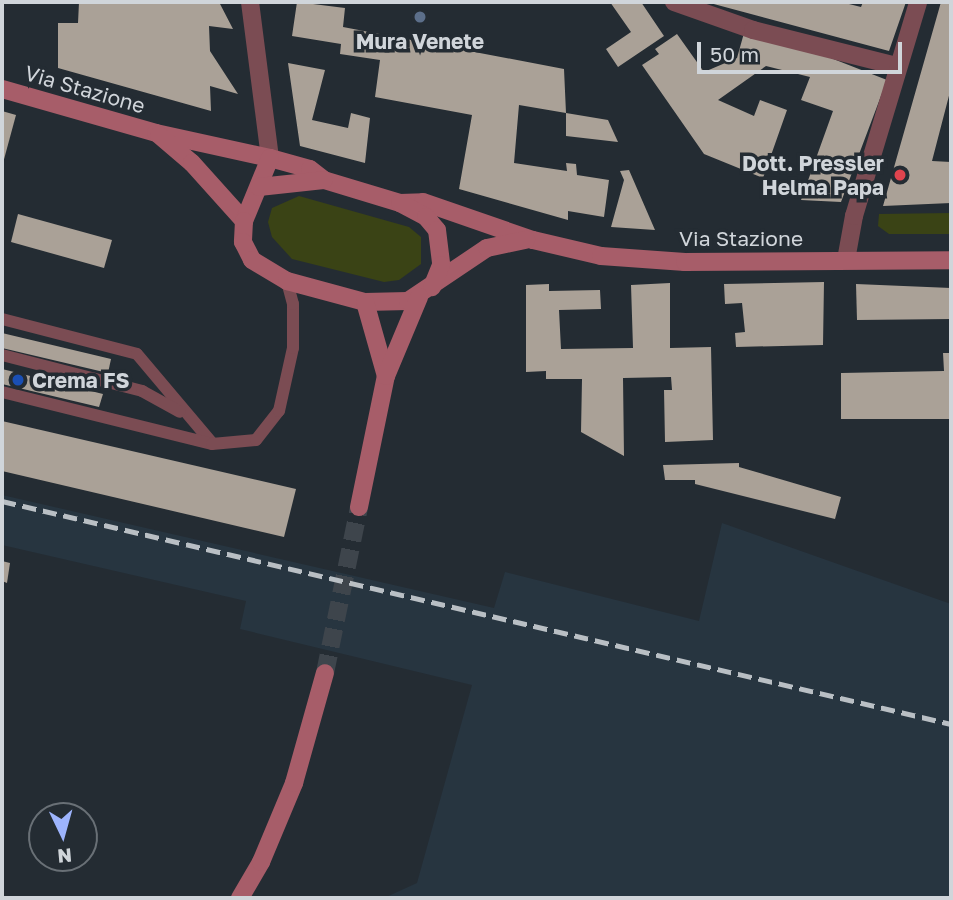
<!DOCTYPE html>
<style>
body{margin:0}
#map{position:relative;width:953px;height:900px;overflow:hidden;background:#242c33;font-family:"Golos Text",sans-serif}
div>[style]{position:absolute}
.built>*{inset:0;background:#273540}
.green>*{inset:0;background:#3a4315}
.building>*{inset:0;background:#aaa197}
.secondary-tunnel>*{height:18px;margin-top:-9px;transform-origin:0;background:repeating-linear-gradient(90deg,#3e454c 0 18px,transparent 0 27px)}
.lane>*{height:12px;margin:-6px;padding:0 6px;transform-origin:6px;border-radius:6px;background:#7b4c53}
.street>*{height:18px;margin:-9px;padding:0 9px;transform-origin:9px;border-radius:9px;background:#7b4c53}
.secondary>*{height:18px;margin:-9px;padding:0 9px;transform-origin:9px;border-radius:9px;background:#a75d69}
.rail>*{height:5px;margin-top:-2.5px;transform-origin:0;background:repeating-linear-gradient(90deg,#b9bfc4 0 14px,transparent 0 21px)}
.dots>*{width:19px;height:19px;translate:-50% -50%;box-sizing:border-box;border:4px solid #242c33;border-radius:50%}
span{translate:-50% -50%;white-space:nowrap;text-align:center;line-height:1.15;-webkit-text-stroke:7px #242c33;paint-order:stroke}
.poi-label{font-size:21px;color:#d0d5da;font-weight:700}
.right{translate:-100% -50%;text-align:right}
.left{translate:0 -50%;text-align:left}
.street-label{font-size:21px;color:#d0d5da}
.frame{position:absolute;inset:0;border:4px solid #d0d5da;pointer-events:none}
.north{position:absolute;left:28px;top:802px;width:70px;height:70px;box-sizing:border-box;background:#242c33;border:2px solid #697076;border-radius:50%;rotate:175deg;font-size:19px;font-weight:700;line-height:28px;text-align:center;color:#d0d5da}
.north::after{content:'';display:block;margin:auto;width:24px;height:32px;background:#9db4fd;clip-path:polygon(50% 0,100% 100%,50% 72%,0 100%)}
.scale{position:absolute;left:697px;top:42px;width:205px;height:32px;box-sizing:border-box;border:4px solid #d0d5da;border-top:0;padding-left:9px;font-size:21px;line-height:24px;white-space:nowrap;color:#d0d5da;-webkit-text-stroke:5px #242c33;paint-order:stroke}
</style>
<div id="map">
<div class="built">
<div style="clip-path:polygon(2px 495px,494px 608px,505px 572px,699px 621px,722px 523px,951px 604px,951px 898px,384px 898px,417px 883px,472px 685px,240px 629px,246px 601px,2px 545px)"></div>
</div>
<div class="green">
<div style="clip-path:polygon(299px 196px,409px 227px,421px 237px,421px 264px,399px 280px,384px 282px,292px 259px,272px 237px,268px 222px,272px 208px)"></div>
<div style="clip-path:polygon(951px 213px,951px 234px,889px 234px,878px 226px,879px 214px)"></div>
</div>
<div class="building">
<div style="clip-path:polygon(79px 2px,219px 2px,233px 29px,209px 26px,210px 51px,238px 94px,210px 86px,211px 111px,58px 68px,58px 23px,78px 23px)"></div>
<div style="clip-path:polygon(297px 2px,345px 8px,343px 27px,564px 69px,566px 113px,519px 105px,514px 163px,567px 171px,566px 163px,576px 164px,577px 175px,609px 180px,604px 217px,568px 211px,568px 220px,459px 189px,472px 115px,375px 97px,380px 60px,340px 54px,341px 44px,292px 36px)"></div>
<div style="clip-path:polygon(610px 2px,641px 2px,664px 36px,618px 67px,606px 49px,631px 32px)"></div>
<div style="clip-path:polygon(841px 2px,861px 7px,863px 2px,906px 2px,889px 51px,710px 3px)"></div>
<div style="clip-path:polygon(941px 2px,951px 2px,951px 88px,932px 161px,951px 162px,951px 203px,883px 206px)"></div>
<div style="clip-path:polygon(744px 33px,818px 53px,887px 80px,841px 202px,801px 200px,833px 111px,801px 100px,810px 77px,766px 66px,718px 100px,754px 116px,760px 100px,787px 110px,763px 178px,704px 154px,642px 65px,659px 54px,655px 49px,677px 34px,704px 72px,737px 58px)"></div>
<div style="clip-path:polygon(288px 63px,325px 70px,312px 120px,348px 128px,351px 113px,370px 118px,365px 163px,300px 146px)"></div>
<div style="clip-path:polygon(2px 111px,16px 115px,3px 163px,2px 163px)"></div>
<div style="clip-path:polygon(566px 113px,608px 120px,618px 142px,566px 136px)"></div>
<div style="clip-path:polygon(629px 170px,655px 230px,611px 227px,624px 180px,620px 171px)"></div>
<div style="clip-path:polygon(18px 214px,112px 240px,104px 268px,11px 242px)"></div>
<div style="clip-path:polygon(824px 282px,823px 345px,736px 347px,735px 333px,745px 332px,742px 303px,725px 304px,724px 284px)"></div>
<div style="clip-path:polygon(670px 283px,670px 348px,711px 347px,713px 440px,665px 442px,664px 390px,672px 390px,671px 377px,623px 378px,624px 456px,581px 432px,582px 379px,546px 379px,546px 371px,526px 372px,526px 285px,549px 284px,549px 291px,600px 290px,601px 309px,559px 310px,561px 349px,633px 348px,631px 285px)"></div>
<div style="clip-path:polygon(856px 284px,951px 288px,951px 319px,857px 320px)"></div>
<div style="clip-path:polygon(2px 333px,111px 359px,108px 373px,2px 348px)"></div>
<div style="clip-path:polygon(943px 353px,951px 353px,951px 419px,841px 419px,841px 373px,944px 371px)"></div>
<div style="clip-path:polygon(2px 369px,103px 394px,99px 407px,2px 384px)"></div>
<div style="clip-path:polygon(2px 421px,296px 489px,284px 537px,2px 471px)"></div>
<div style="clip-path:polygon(739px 463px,739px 467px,841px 497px,835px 519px,695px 484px,695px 480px,665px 480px,663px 465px)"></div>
<div style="clip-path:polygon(2px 561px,10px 563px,7px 583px,2px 581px)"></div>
</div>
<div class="secondary-tunnel">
<div style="left:325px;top:673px;width:169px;rotate:-78.4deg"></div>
</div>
<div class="lane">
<div style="left:2px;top:319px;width:139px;rotate:14.5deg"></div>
<div style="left:137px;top:354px;width:116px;rotate:49.9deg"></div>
<div style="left:2px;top:355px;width:145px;rotate:14.4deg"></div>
<div style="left:142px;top:391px;width:43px;rotate:28.9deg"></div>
<div style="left:2px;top:392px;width:216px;rotate:13.9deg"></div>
<div style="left:212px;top:444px;width:44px;rotate:-5.2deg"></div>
<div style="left:256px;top:440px;width:37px;rotate:-52deg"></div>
<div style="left:279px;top:411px;width:65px;rotate:-77.5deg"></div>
<div style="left:293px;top:348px;width:44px;rotate:-90deg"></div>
<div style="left:293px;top:304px;width:24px;rotate:-105deg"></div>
</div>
<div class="street">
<div style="left:250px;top:2px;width:157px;rotate:82.7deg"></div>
<div style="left:674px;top:2px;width:84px;rotate:19.5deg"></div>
<div style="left:753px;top:30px;width:147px;rotate:14.1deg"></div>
<div style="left:846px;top:260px;width:45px;rotate:-79.7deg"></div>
<div style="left:854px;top:216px;width:223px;rotate:-73.3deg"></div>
</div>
<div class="secondary">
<div style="left:2px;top:89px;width:160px;rotate:15.9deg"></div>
<div style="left:156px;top:133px;width:117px;rotate:12.4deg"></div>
<div style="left:270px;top:158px;width:41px;rotate:15.4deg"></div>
<div style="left:310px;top:169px;width:18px;rotate:38deg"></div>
<div style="left:324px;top:180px;width:79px;rotate:16.8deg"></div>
<div style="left:400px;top:203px;width:23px;rotate:-2deg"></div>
<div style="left:423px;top:202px;width:116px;rotate:19.1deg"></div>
<div style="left:533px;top:240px;width:70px;rotate:13.2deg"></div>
<div style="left:601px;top:256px;width:84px;rotate:4.1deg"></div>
<div style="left:685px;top:262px;width:266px;rotate:-0.4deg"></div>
<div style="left:159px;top:135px;width:43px;rotate:40.3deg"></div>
<div style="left:192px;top:163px;width:78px;rotate:48.1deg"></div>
<div style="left:270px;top:158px;width:68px;rotate:112.4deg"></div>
<div style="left:244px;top:221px;width:21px;rotate:93deg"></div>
<div style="left:243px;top:242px;width:20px;rotate:63deg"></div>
<div style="left:252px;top:260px;width:41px;rotate:31deg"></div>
<div style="left:287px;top:281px;width:81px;rotate:15.1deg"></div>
<div style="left:365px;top:302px;width:43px;rotate:-1.3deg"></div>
<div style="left:408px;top:301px;width:95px;rotate:-33.9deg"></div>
<div style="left:487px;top:248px;width:40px;rotate:-12deg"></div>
<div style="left:259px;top:187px;width:65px;rotate:-6.1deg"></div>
<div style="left:400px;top:203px;width:30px;rotate:28deg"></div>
<div style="left:426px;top:217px;width:17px;rotate:50deg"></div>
<div style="left:437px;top:230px;width:35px;rotate:83deg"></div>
<div style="left:441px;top:265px;width:24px;rotate:112deg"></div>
<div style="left:365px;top:302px;width:77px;rotate:74.2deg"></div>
<div style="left:359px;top:507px;width:134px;rotate:-78.4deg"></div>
<div style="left:386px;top:376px;width:86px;rotate:-67.3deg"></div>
<div style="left:240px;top:898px;width:42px;rotate:-59.7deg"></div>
<div style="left:261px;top:862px;width:86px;rotate:-67.3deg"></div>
<div style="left:294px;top:783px;width:114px;rotate:-74.3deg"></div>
</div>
<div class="rail">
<div style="left:2px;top:501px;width:975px;rotate:13.22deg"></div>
</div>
<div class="dots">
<div style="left:420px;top:17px;background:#5c6f8a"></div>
<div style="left:900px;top:175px;background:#e0444e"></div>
<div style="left:18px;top:380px;background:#1a4fb4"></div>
</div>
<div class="poi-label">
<span style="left:420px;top:41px">Mura Venete</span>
<span class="right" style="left:884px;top:175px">Dott. Pressler<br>Helma Papa</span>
<span class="left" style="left:32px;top:380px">Crema FS</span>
</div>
<div class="street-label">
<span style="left:85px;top:89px;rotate:16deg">Via Stazione</span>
<span style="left:741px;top:238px">Via Stazione</span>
</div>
<div class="frame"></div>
<div class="north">N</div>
<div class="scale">50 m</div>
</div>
